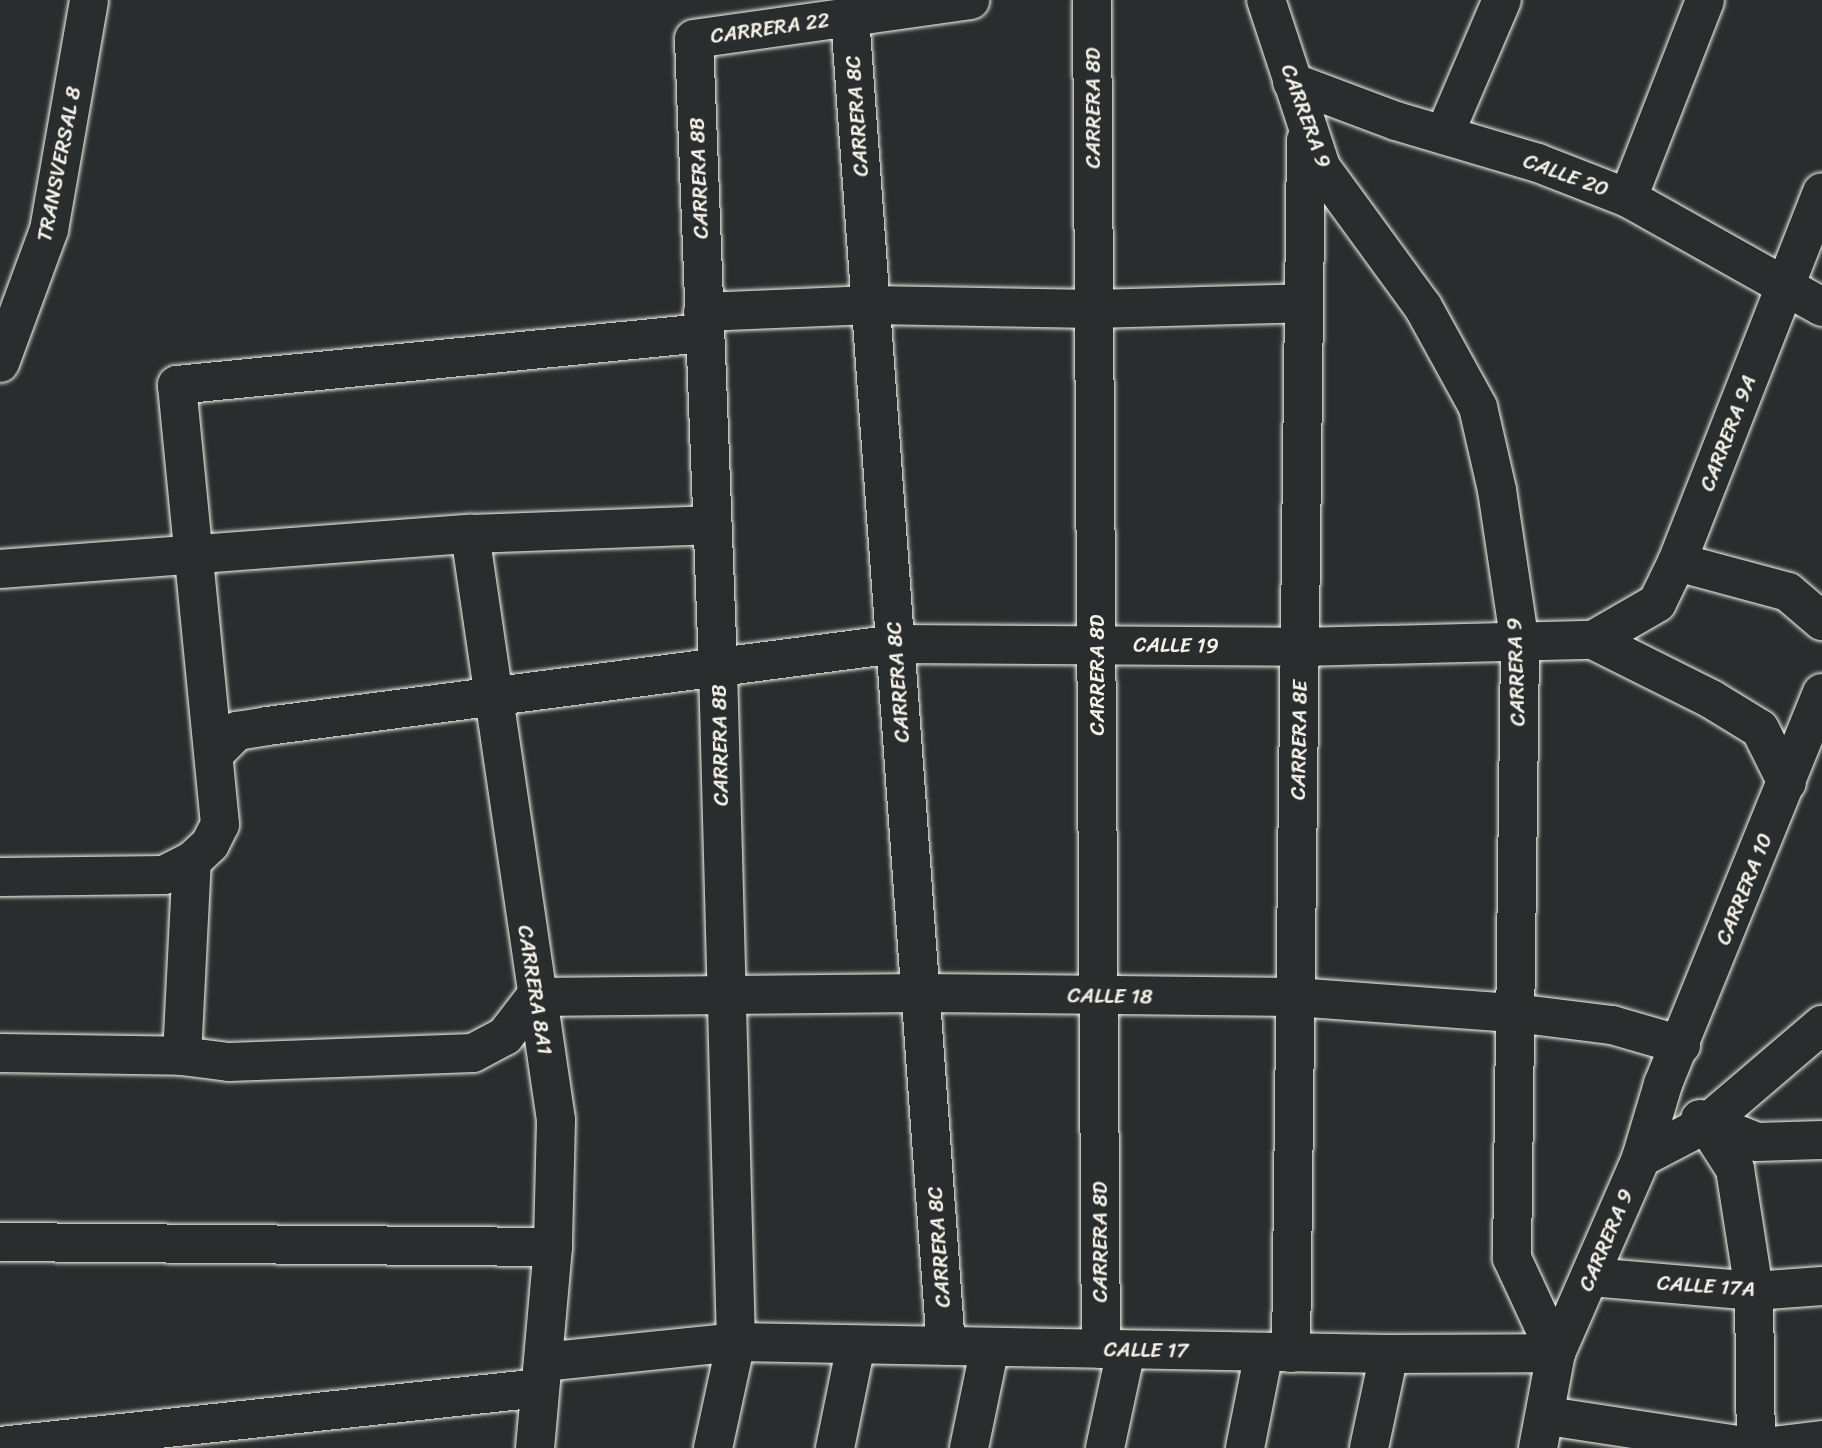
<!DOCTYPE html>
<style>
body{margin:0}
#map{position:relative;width:1822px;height:1448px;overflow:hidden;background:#2a2d2e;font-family:Sriracha,sans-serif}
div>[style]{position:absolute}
.roads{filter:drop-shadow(0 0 2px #f4f1e8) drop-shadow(0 0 2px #f4f1e8)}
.minor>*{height:38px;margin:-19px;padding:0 19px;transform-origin:19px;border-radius:19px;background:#2a2d2e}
span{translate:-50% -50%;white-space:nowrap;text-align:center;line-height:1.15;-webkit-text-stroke:6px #2a2d2e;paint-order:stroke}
.street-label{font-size:21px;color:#f4f1e8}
</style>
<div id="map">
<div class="roads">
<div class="minor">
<div style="left:1092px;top:0;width:1349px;rotate:89.62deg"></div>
<div style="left:850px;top:17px;width:1332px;rotate:85.87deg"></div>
<div style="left:1292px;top:82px;width:111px;rotate:20.6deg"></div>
<div style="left:1396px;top:121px;width:148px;rotate:16.5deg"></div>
<div style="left:1538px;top:163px;width:97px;rotate:21.3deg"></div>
<div style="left:1628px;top:198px;width:223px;rotate:29.3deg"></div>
<div style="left:1444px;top:135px;width:147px;rotate:-66.8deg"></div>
<div style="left:1628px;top:198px;width:212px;rotate:-68.7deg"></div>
<div style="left:703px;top:312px;width:168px;rotate:-2.4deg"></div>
<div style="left:871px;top:305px;width:223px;rotate:1deg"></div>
<div style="left:1094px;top:309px;width:210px;rotate:-1.6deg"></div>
<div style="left:0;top:363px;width:142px;rotate:-69.8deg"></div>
<div style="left:49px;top:230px;width:233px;rotate:-80.1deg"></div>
<div style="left:470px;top:534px;width:592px;rotate:81.65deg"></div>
<div style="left:556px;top:1120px;width:127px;rotate:91.4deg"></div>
<div style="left:553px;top:1247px;width:202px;rotate:95.1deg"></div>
<div style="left:1677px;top:562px;width:115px;rotate:15.1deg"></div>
<div style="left:1788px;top:592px;width:45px;rotate:40.5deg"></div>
<div style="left:0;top:569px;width:471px;rotate:-4.3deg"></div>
<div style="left:470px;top:534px;width:240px;rotate:-2.1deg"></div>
<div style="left:1593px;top:640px;width:132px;rotate:26.6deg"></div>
<div style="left:1711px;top:699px;width:57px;rotate:31.5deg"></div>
<div style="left:1760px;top:729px;width:60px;rotate:63.4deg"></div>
<div style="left:216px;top:752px;width:30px;rotate:-45deg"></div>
<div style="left:237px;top:731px;width:30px;rotate:-9deg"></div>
<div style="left:267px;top:726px;width:634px;rotate:-7.43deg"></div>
<div style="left:896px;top:644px;width:404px;rotate:0.4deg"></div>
<div style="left:1300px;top:647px;width:293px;rotate:-1.4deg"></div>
<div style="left:1593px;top:640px;width:74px;rotate:-30deg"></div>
<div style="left:1657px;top:603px;width:46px;rotate:-64deg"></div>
<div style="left:1677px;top:562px;width:397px;rotate:-68.6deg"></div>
<div style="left:0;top:877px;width:164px;rotate:-0.7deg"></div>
<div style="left:164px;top:875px;width:31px;rotate:-27deg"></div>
<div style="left:192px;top:861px;width:25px;rotate:-43deg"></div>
<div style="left:210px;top:844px;width:22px;rotate:-63deg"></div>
<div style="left:220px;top:824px;width:441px;rotate:-95.6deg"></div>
<div style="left:177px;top:385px;width:530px;rotate:-5.64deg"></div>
<div style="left:0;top:1053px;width:182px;rotate:0.9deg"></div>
<div style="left:182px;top:1056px;width:47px;rotate:7.3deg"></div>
<div style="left:229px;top:1062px;width:244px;rotate:-2.1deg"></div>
<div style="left:473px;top:1053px;width:36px;rotate:-28deg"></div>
<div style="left:505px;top:1036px;width:49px;rotate:-52.4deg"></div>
<div style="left:535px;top:997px;width:386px;rotate:-0.6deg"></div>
<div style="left:921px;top:993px;width:374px;rotate:0.6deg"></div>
<div style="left:1295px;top:997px;width:221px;rotate:4.2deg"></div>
<div style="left:1515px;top:1013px;width:98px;rotate:7.1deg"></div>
<div style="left:1612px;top:1025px;width:72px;rotate:16.2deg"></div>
<div style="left:182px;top:1056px;width:195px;rotate:-87.1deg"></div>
<div style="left:1700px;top:1119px;width:61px;rotate:22deg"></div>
<div style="left:1757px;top:1142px;width:65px;rotate:-1.8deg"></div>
<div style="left:1706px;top:1124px;width:54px;rotate:57.2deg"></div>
<div style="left:1735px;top:1169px;width:123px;rotate:81.1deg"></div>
<div style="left:1754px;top:1291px;width:157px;rotate:89.3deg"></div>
<div style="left:1641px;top:1158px;width:73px;rotate:-27.6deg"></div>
<div style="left:1706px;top:1124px;width:153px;rotate:-40.5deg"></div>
<div style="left:0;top:1242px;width:553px;rotate:0.52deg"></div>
<div style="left:1591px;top:1277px;width:164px;rotate:4.9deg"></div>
<div style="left:1754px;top:1291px;width:68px;rotate:-4.2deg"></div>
<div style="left:1291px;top:1353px;width:1213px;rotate:-89.29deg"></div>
<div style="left:543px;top:1362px;width:194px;rotate:-5.9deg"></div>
<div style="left:736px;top:1342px;width:653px;rotate:1.05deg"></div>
<div style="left:1389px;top:1354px;width:167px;rotate:-0.3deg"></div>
<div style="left:1556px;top:1353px;width:105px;rotate:-114.9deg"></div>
<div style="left:1512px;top:1258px;width:614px;rotate:-89.25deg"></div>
<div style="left:1520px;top:644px;width:156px;rotate:-98.5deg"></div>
<div style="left:1497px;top:490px;width:85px;rotate:-102.9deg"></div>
<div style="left:1478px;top:407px;width:114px;rotate:-118.8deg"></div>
<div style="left:1423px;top:307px;width:173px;rotate:-126.1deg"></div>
<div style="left:1321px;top:167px;width:176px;rotate:-108.2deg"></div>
<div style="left:1548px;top:1416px;width:210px;rotate:8.7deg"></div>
<div style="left:1756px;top:1448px;width:66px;rotate:-6.9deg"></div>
<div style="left:0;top:1446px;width:543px;rotate:-6.13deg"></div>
<div style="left:713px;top:1448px;width:108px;rotate:-77.8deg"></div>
<div style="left:736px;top:1342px;width:676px;rotate:-91.53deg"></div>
<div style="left:718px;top:666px;width:627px;rotate:-92.19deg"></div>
<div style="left:694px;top:39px;width:279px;rotate:-8deg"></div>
<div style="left:835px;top:1448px;width:105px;rotate:-78.5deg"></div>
<div style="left:969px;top:1448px;width:103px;rotate:-78.3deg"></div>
<div style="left:1105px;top:1448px;width:100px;rotate:-77.9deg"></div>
<div style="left:1245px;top:1448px;width:98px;rotate:-78.8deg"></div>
<div style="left:1369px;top:1448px;width:96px;rotate:-78deg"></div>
<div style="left:1538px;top:1448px;width:97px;rotate:-79.3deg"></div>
<div style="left:1556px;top:1353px;width:213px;rotate:-66.4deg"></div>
<div style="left:1641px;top:1158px;width:77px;rotate:-73.4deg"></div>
<div style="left:1663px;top:1084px;width:422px;rotate:-67.9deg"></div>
</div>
</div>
<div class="street-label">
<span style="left:770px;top:28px;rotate:-8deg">CARRERA 22</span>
<span style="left:1093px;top:108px;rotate:-90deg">CARRERA 8D</span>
<span style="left:857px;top:116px;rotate:-94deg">CARRERA 8C</span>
<span style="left:1306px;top:116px;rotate:70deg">CARRERA 9</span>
<span style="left:59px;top:164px;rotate:-79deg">TRANSVERSAL 8</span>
<span style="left:1566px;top:175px;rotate:20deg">CALLE 20</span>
<span style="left:699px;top:178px;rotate:-92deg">CARRERA 8B</span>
<span style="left:1728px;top:433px;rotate:-69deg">CARRERA 9A</span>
<span style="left:1176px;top:645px;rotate:1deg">CALLE 19</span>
<span style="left:1516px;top:672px;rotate:-92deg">CARRERA 9</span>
<span style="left:1097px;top:675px;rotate:-90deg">CARRERA 8D</span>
<span style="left:898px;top:682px;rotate:-94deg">CARRERA 8C</span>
<span style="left:1299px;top:740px;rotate:-89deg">CARRERA 8E</span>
<span style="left:720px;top:745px;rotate:-91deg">CARRERA 8B</span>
<span style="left:1744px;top:889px;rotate:-68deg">CARRERA 10</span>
<span style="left:535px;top:990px;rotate:81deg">CARRERA 8A1</span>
<span style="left:1110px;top:996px;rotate:1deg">CALLE 18</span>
<span style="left:1606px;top:1240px;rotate:-67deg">CARRERA 9</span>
<span style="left:1100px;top:1242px;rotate:-90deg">CARRERA 8D</span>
<span style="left:939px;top:1247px;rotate:-94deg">CARRERA 8C</span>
<span style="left:1706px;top:1286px;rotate:4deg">CALLE 17A</span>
<span style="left:1146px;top:1350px;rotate:1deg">CALLE 17</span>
</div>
</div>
